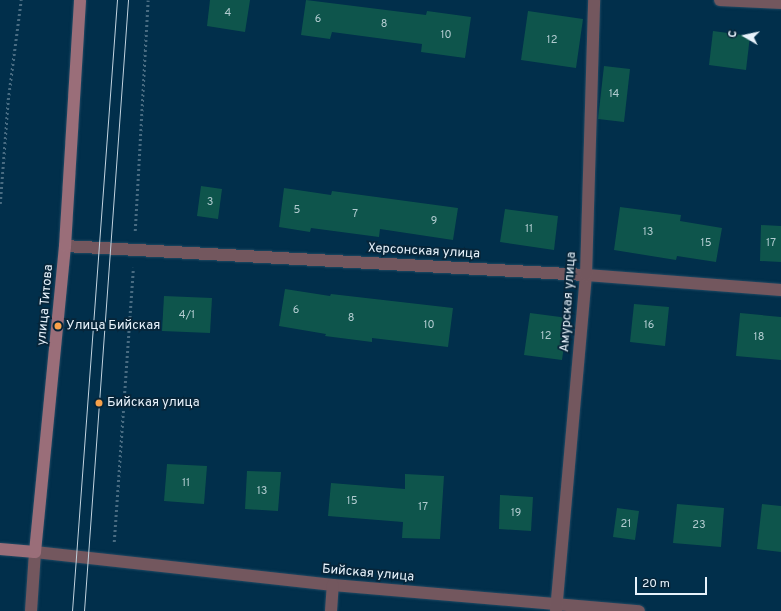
<!DOCTYPE html>
<meta charset="utf-8">
<style>
body{margin:0}
#map{position:relative;width:781px;height:611px;overflow:hidden;background:#012f4b;font-family:Overpass,sans-serif}
div>[style]{position:absolute}
.building>*{inset:0;background:#0e554c}
.path>*{height:2.5px;margin-top:-1.25px;transform-origin:0;background:repeating-linear-gradient(90deg,#496c82 0 2px,transparent 0 5px)}
.roads{filter:drop-shadow(0 0 1px #214a64) drop-shadow(0 0 1px #214a64)}
.street>*{height:12px;margin:-6px;padding:0 6px;transform-origin:6px;border-radius:6px;background:#73575e}
.secondary>*{height:12px;margin:-6px;padding:0 6px;transform-origin:6px;border-radius:6px;background:#9a6e79}
.tram>*{height:1px;margin:-0.5px;padding:0 0.5px;transform-origin:0.5px;border-radius:0.5px;background:#c2d3df}
.dots>*{width:11px;height:11px;translate:-50% -50%;box-sizing:border-box;border:2px solid #072539;border-radius:50%}
span{translate:-50% -50%;white-space:nowrap;text-align:center;line-height:1.15;-webkit-text-stroke:3.5px #072539;paint-order:stroke}
.number-label{font-size:11px;color:#b1cbcf}
.number-label span{-webkit-text-stroke-width:0}
.street-label{font-size:13px;color:#e7f2fb}
.poi-label{font-size:13px;color:#e7f2fb}
.left{translate:0 -50%;text-align:left}
.north{position:absolute;left:725px;top:16px;width:40px;height:40px;-webkit-text-stroke:3px #072539;paint-order:stroke;rotate:279deg;font-size:11px;font-weight:700;line-height:16px;text-align:center;color:#e7f2fb}
.north::after{content:'';display:block;margin:auto;width:14px;height:18px;background:#e7f2fb;clip-path:polygon(50% 0,100% 100%,50% 72%,0 100%)}
.scale{position:absolute;left:635px;top:577px;width:72px;height:18px;box-sizing:border-box;border:2px solid #e7f2fb;border-top:0;padding-left:5px;font-size:12px;line-height:14px;white-space:nowrap;color:#e7f2fb;-webkit-text-stroke:3px #072539;paint-order:stroke}
</style>
<div id="map">
<div class="building">
<div style="clip-path:polygon(210px 0,250px 0,245px 32px,207px 26px)"></div>
<div style="clip-path:polygon(306px 0,426px 15px,427px 11px,471px 17px,465px 58px,421px 52px,422px 44px,332px 32px,330px 39px,301px 35px)"></div>
<div style="clip-path:polygon(528px 11px,583px 19px,576px 68px,521px 60px)"></div>
<div style="clip-path:polygon(713px 31px,750px 36px,746px 70px,709px 65px)"></div>
<div style="clip-path:polygon(604px 66px,630px 69px,624px 122px,598px 119px)"></div>
<div style="clip-path:polygon(201px 186px,222px 189px,218px 219px,197px 216px)"></div>
<div style="clip-path:polygon(284px 188px,331px 195px,332px 191px,458px 208px,453px 240px,380px 229px,379px 237px,311px 228px,310px 232px,279px 227px)"></div>
<div style="clip-path:polygon(620px 207px,681px 215px,680px 221px,722px 228px,716px 262px,677px 256px,676px 260px,614px 250px)"></div>
<div style="clip-path:polygon(505px 209px,558px 216px,554px 250px,500px 242px)"></div>
<div style="clip-path:polygon(761px 225px,781px 226px,781px 262px,760px 261px)"></div>
<div style="clip-path:polygon(285px 289px,330px 296px,331px 294px,453px 308px,448px 347px,372px 338px,372px 342px,325px 336px,326px 334px,279px 326px)"></div>
<div style="clip-path:polygon(164px 296px,212px 298px,210px 333px,162px 331px)"></div>
<div style="clip-path:polygon(634px 304px,669px 307px,665px 346px,630px 342px)"></div>
<div style="clip-path:polygon(530px 313px,568px 318px,562px 360px,524px 355px)"></div>
<div style="clip-path:polygon(740px 313px,781px 317px,781px 360px,736px 356px)"></div>
<div style="clip-path:polygon(167px 464px,207px 466px,204px 504px,164px 501px)"></div>
<div style="clip-path:polygon(247px 471px,281px 472px,278px 511px,245px 509px)"></div>
<div style="clip-path:polygon(405px 474px,444px 476px,440px 539px,402px 538px,403px 522px,328px 516px,331px 483px,405px 489px)"></div>
<div style="clip-path:polygon(500px 495px,533px 497px,531px 531px,499px 529px)"></div>
<div style="clip-path:polygon(677px 504px,724px 508px,721px 547px,673px 543px)"></div>
<div style="clip-path:polygon(762px 504px,781px 506px,781px 552px,757px 549px)"></div>
<div style="clip-path:polygon(617px 508px,639px 511px,635px 540px,613px 537px)"></div>
</div>
<div class="path">
<div style="left:0;top:204px;width:104px;rotate:-85.6deg"></div>
<div style="left:8px;top:100px;width:101px;rotate:-82.6deg"></div>
<div style="left:135px;top:231px;width:231px;rotate:-86.8deg"></div>
<div style="left:114px;top:542px;width:275px;rotate:-86deg"></div>
</div>
<div class="roads">
<div class="street">
<div style="left:720px;top:0;width:61px;rotate:2.8deg"></div>
<div style="left:65px;top:246px;width:522px;rotate:3.19deg"></div>
<div style="left:586px;top:275px;width:196px;rotate:4.4deg"></div>
<div style="left:31px;top:611px;width:59px;rotate:-86.1deg"></div>
<div style="left:35px;top:552px;width:300px;rotate:6.3deg"></div>
<div style="left:333px;top:585px;width:307px;rotate:4.9deg"></div>
<div style="left:331px;top:611px;width:26px;rotate:-86deg"></div>
<div style="left:556px;top:611px;width:337px;rotate:-84.9deg"></div>
<div style="left:586px;top:275px;width:275px;rotate:-88.3deg"></div>
</div>
<div class="secondary">
<div style="left:0;top:549px;width:35px;rotate:5deg"></div>
<div style="left:35px;top:552px;width:307px;rotate:-84.4deg"></div>
<div style="left:65px;top:246px;width:246px;rotate:-86.5deg"></div>
</div>
</div>
<div class="tram">
<div style="left:72px;top:611px;width:613px;rotate:-85.79deg"></div>
<div style="left:84px;top:611px;width:613px;rotate:-85.88deg"></div>
</div>
<div class="dots">
<div style="left:58px;top:326px;background:#f8a14a"></div>
<div style="left:99px;top:403px;background:#f8a14a"></div>
</div>
<div class="number-label">
<span style="left:228px;top:13px">4</span>
<span style="left:318px;top:19px">6</span>
<span style="left:384px;top:24px">8</span>
<span style="left:446px;top:35px">10</span>
<span style="left:552px;top:40px">12</span>
<span style="left:614px;top:94px">14</span>
<span style="left:210px;top:202px">3</span>
<span style="left:297px;top:210px">5</span>
<span style="left:355px;top:214px">7</span>
<span style="left:434px;top:221px">9</span>
<span style="left:529px;top:229px">11</span>
<span style="left:648px;top:232px">13</span>
<span style="left:706px;top:243px">15</span>
<span style="left:771px;top:243px">17</span>
<span style="left:296px;top:310px">6</span>
<span style="left:187px;top:315px">4/1</span>
<span style="left:351px;top:318px">8</span>
<span style="left:429px;top:325px">10</span>
<span style="left:649px;top:325px">16</span>
<span style="left:546px;top:336px">12</span>
<span style="left:759px;top:337px">18</span>
<span style="left:186px;top:483px">11</span>
<span style="left:262px;top:491px">13</span>
<span style="left:352px;top:501px">15</span>
<span style="left:423px;top:507px">17</span>
<span style="left:516px;top:513px">19</span>
<span style="left:626px;top:524px">21</span>
<span style="left:699px;top:525px">23</span>
</div>
<div class="street-label">
<span style="left:424px;top:252px;rotate:3deg">Херсонская улица</span>
<span style="left:569px;top:302px;rotate:-86deg">Амурская улица</span>
<span style="left:46px;top:305px;rotate:-85deg">улица Титова</span>
<span style="left:368px;top:574px;rotate:5deg">Бийская улица</span>
</div>
<div class="poi-label">
<span class="left" style="left:66px;top:326px">Улица Бийская</span>
<span class="left" style="left:107px;top:403px">Бийская улица</span>
</div>
<div class="north">С</div>
<div class="scale">20 m</div>
</div>
